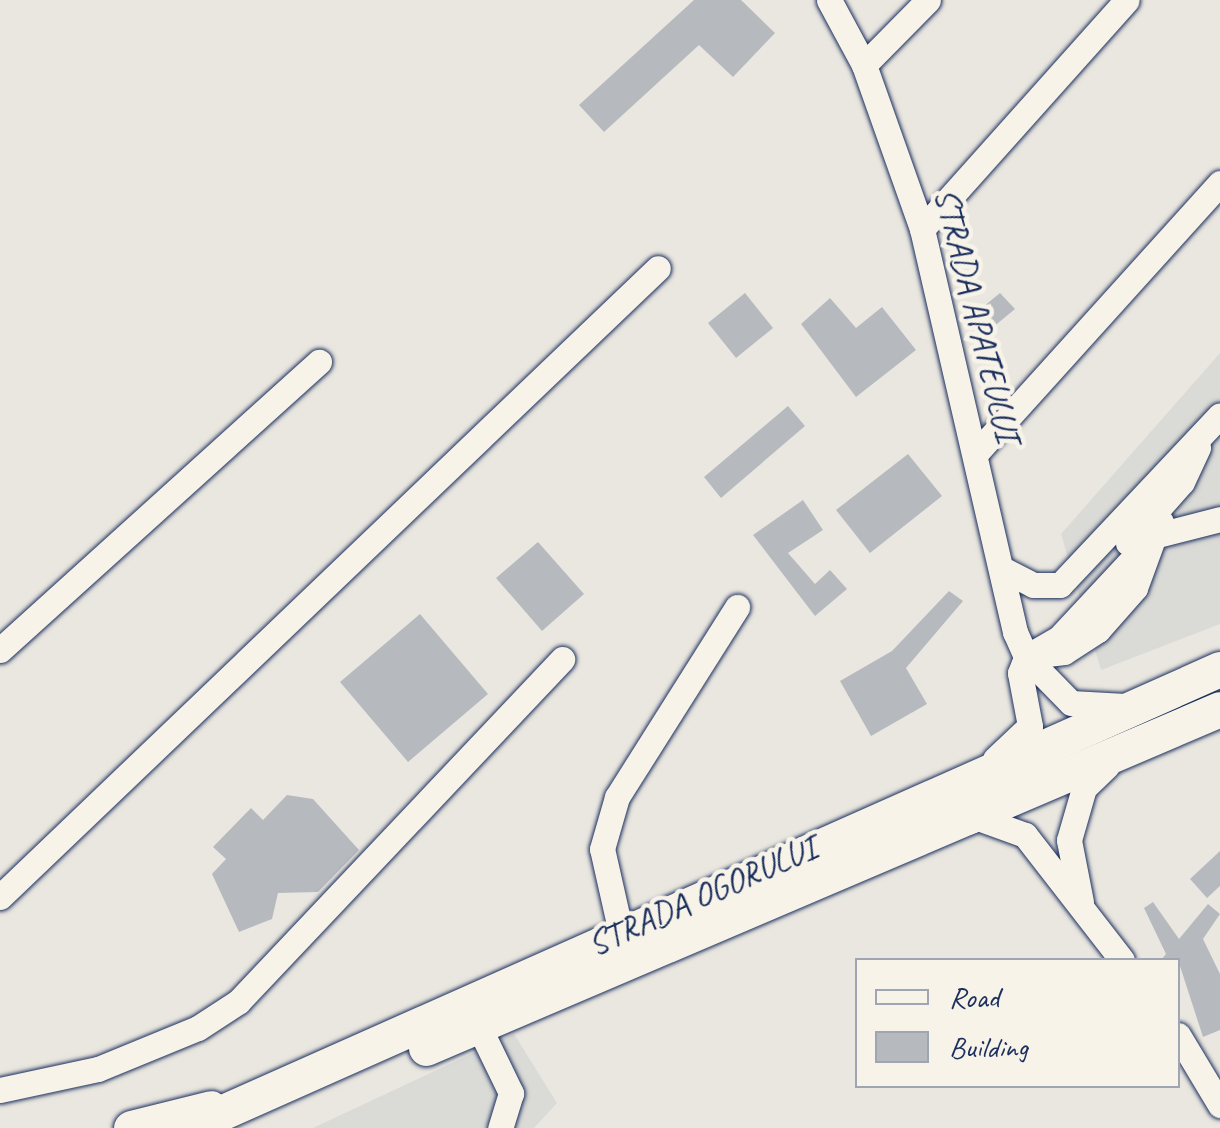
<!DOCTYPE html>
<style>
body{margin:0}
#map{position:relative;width:1220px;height:1128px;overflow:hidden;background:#eae7e0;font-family:Caveat,sans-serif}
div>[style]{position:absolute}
.built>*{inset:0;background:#dadad6}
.building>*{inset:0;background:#b6babf}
.roads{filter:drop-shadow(0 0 2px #1b2f5e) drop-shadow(0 0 2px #1b2f5e)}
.minor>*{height:25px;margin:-12.5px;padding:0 12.5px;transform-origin:12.5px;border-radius:12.5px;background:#f7f3e8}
.highway>*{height:35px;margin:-17.5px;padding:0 17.5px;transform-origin:17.5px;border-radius:17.5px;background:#f7f3e8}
span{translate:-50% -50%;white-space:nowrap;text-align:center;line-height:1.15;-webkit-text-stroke:9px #f7f3e8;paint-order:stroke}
.street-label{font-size:35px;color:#1b2f5e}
.legend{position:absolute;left:855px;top:958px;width:325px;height:130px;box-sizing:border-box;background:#f7f3e8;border:2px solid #9fa5b1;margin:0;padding:12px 18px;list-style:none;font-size:30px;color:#1b2f5e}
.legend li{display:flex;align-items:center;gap:20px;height:50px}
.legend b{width:50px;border:2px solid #9fa5b1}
</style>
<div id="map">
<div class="built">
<div style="clip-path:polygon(1220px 353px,1220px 624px,1101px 670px,1061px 534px)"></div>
<div style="clip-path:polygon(514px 1034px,557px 1103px,534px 1128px,313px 1128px)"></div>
</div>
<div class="building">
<div style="clip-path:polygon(694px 0,741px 0,775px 33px,733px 77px,699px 45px,604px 132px,579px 105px)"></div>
<div style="clip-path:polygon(745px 293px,773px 328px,736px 358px,708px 323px)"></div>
<div style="clip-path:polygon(1000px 293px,1015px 309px,986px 333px,972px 316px)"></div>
<div style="clip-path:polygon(830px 298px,856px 328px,882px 307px,916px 350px,856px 397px,801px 324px)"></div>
<div style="clip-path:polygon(788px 406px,805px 426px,721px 498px,704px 477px)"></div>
<div style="clip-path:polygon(908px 454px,942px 496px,870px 553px,836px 510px)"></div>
<div style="clip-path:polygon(803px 500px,823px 530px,788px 553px,815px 584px,830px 570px,847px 589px,815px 616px,753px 535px)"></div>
<div style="clip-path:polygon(538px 542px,584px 594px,542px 631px,496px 578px)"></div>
<div style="clip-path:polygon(949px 591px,963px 601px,906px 668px,927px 704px,871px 736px,840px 681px,892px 651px)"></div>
<div style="clip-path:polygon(420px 614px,488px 694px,408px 762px,340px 682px)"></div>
<div style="clip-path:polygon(287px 795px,313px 799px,359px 850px,318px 892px,278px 893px,272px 919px,239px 932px,212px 874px,226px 859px,213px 847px,251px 808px,263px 820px)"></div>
<div style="clip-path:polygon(1220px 851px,1220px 886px,1207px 898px,1190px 879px)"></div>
<div style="clip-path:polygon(1153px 902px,1179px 939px,1208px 904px,1220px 914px,1203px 939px,1220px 974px,1220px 1030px,1203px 1037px,1178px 960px,1161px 960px,1166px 954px,1144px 908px)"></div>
</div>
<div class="roads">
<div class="minor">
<div style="left:829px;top:0;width:74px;rotate:61.7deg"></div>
<div style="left:864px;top:65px;width:174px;rotate:70.5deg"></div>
<div style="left:922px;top:229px;width:414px;rotate:77deg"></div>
<div style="left:1015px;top:632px;width:27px;rotate:66deg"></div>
<div style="left:1026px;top:657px;width:64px;rotate:45.6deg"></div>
<div style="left:1071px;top:703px;width:54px;rotate:3.2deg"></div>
<div style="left:864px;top:65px;width:91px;rotate:-45.4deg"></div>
<div style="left:922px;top:229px;width:307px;rotate:-48.2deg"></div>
<div style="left:976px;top:453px;width:364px;rotate:-47.9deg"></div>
<div style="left:1161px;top:522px;width:16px;rotate:117deg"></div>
<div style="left:1154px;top:536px;width:68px;rotate:-14.4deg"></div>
<div style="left:1154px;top:536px;width:55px;rotate:110.1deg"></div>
<div style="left:1135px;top:588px;width:56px;rotate:131.4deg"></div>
<div style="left:1098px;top:630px;width:40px;rotate:147.1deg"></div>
<div style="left:1064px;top:652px;width:38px;rotate:173deg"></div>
<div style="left:1026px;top:657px;width:38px;rotate:-30deg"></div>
<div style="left:1059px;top:638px;width:139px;rotate:-47deg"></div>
<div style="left:1128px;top:543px;width:81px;rotate:-48.5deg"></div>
<div style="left:1182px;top:482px;width:38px;rotate:-65deg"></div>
<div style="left:1002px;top:569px;width:35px;rotate:27deg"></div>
<div style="left:1033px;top:585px;width:27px"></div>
<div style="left:1060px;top:585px;width:233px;rotate:-46.7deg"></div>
<div style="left:0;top:650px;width:430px;rotate:-42.1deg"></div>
<div style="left:995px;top:759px;width:48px;rotate:-43.3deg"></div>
<div style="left:1030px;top:726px;width:54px;rotate:-100.7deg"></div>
<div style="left:1020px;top:673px;width:17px;rotate:-69deg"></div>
<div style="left:968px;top:822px;width:11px;rotate:-22deg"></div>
<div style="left:978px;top:818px;width:50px;rotate:19.9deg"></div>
<div style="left:1025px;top:835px;width:158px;rotate:52.2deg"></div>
<div style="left:0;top:897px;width:910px;rotate:-43.71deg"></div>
<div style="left:1081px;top:902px;width:63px;rotate:-101deg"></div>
<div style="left:1069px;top:840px;width:54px;rotate:-73.9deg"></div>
<div style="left:1084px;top:788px;width:32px;rotate:-44deg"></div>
<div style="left:621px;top:933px;width:86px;rotate:-102.7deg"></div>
<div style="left:602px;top:849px;width:54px;rotate:-73.9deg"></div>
<div style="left:617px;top:797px;width:225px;rotate:-57.7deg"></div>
<div style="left:478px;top:1025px;width:76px;rotate:64.1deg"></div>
<div style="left:511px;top:1093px;width:37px;rotate:107deg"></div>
<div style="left:1178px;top:1035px;width:82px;rotate:59deg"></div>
<div style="left:0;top:1090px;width:100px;rotate:-12.1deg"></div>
<div style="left:98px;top:1069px;width:108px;rotate:-22.3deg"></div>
<div style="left:198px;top:1028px;width:48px;rotate:-33deg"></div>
<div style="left:238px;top:1002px;width:472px;rotate:-46.6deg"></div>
</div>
<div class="highway">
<div style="left:426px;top:1048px;width:863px;rotate:-23.12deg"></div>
<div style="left:131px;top:1128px;width:82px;rotate:-14deg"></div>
<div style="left:187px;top:1128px;width:1130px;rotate:-23.96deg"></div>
</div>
</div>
<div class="street-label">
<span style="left:977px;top:315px;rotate:76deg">STRADA APATEULUI</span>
<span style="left:702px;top:896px;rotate:-24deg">STRADA OGORULUI</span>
</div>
<ul class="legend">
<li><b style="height:12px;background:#f7f3e8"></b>Road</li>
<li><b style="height:28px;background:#b6babf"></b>Building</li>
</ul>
</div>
